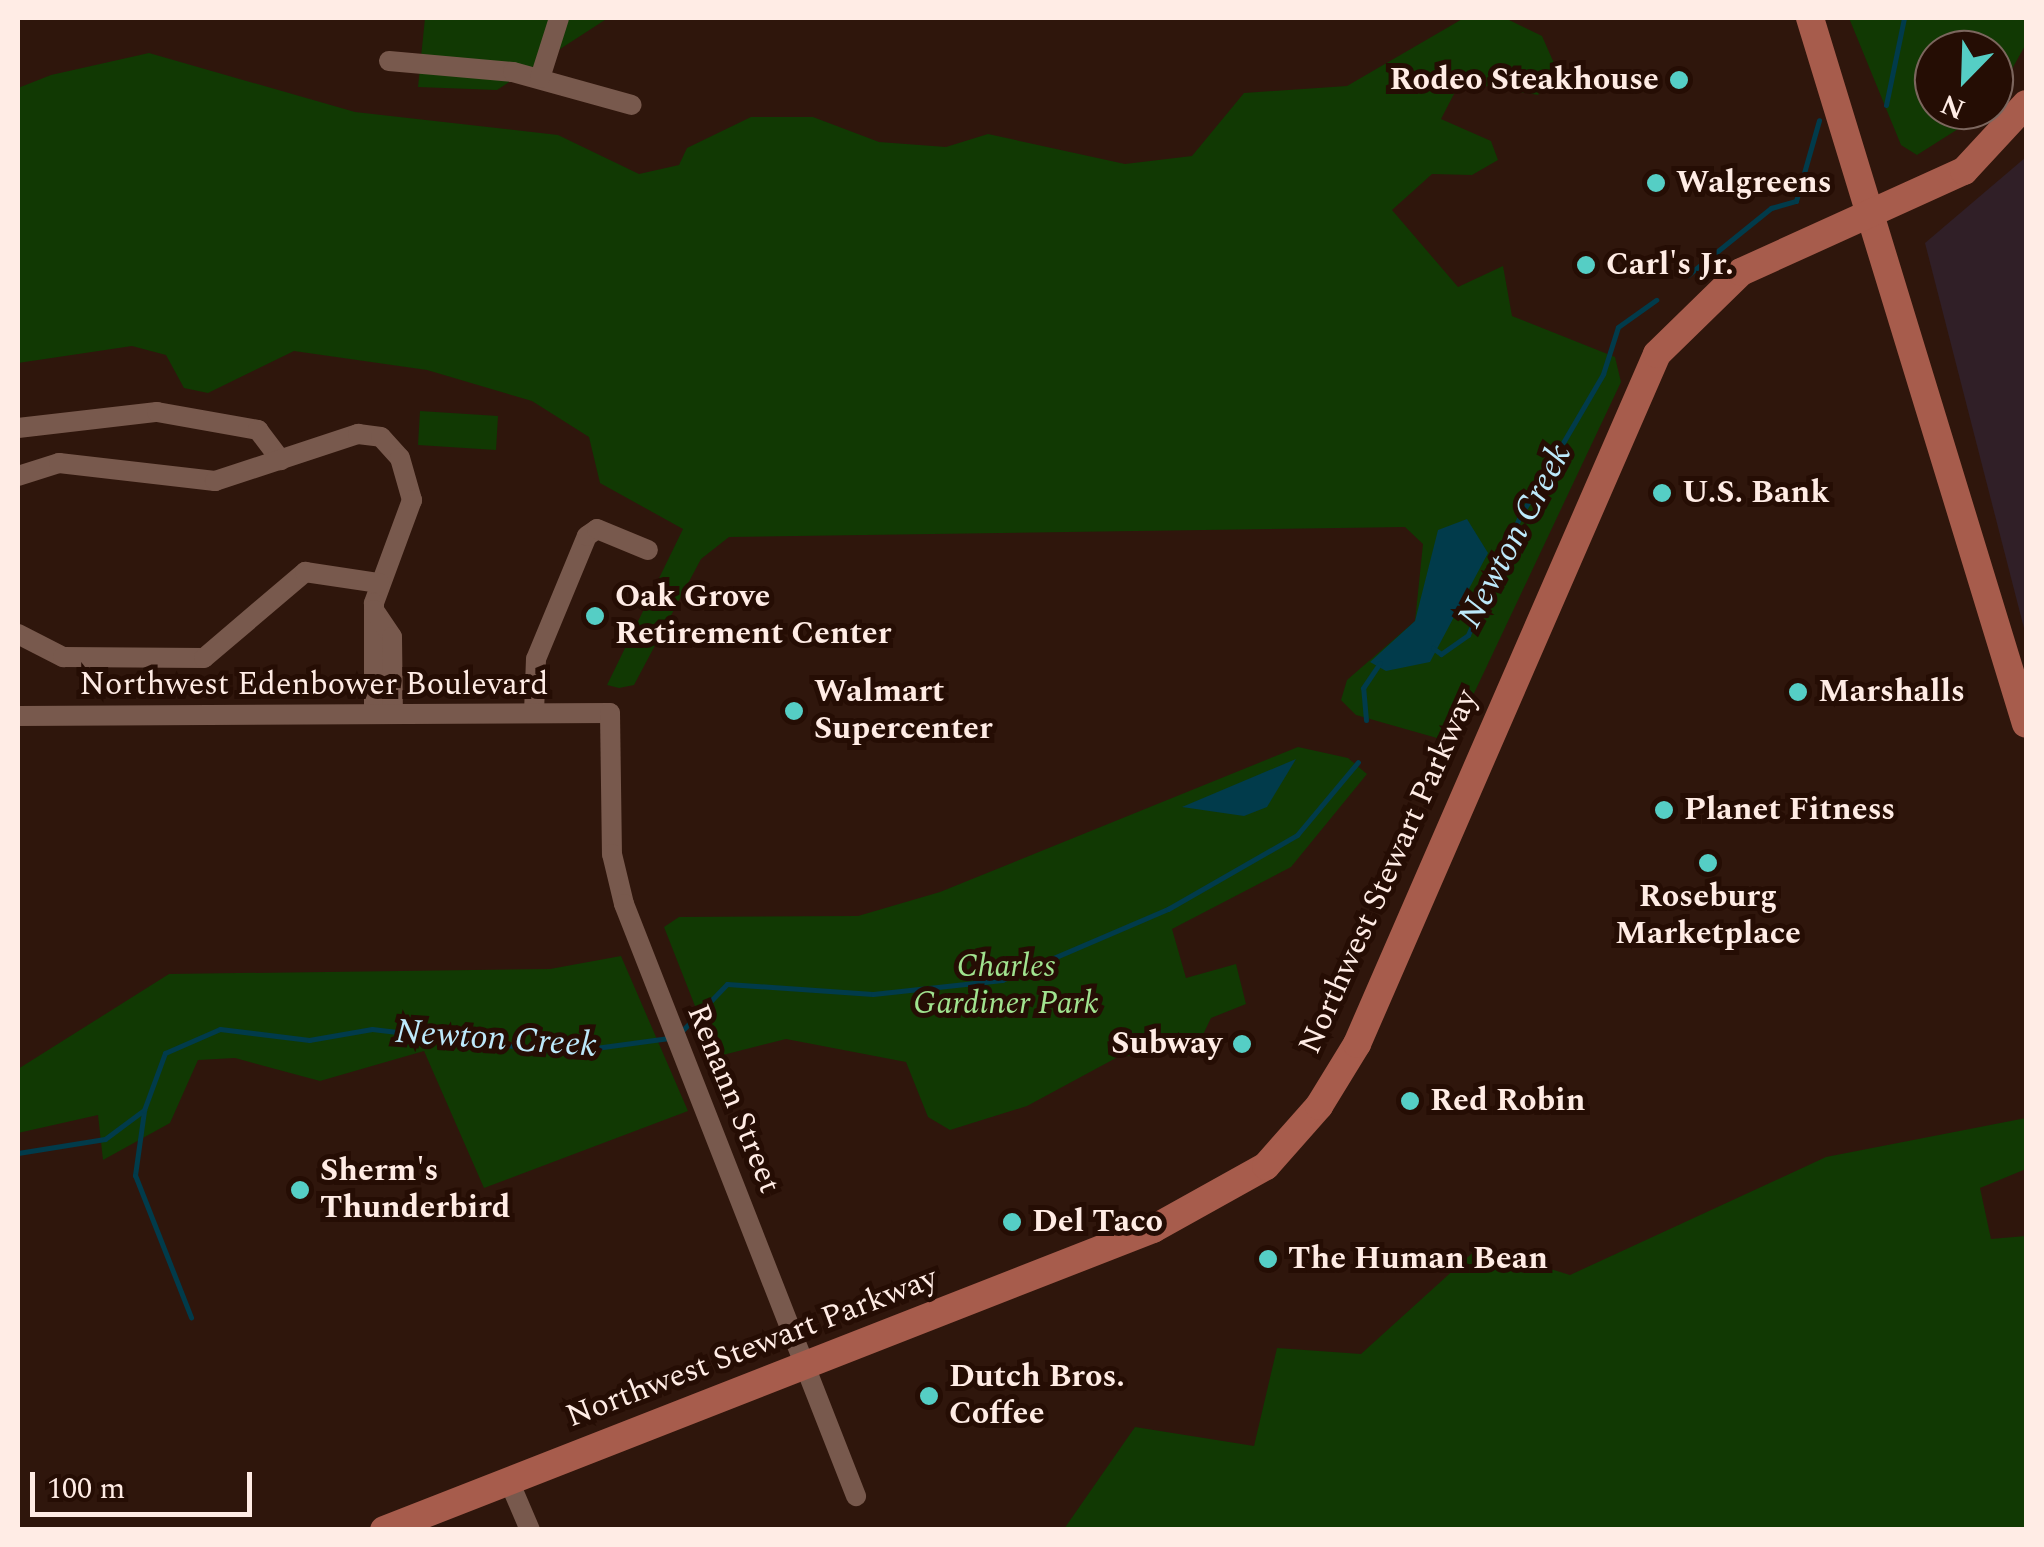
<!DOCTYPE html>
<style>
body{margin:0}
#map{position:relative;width:2044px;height:1547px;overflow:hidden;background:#2f160c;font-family:Spectral,serif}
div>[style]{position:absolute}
.commercial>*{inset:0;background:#301f27}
.green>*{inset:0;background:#113903}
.water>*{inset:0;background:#013b4b}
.stream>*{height:5px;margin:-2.5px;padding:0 2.5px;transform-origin:2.5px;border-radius:2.5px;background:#013b4b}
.minor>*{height:20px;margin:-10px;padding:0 10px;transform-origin:10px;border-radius:10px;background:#78594d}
.major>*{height:28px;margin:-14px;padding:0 14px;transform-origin:14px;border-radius:14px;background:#a75c4c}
.dots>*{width:28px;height:28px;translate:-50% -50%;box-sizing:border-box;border:5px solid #250d04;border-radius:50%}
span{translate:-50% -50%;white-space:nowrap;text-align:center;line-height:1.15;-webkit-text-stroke:10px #250d04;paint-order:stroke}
.poi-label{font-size:32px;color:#ffece5;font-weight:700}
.right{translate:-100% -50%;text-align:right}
.left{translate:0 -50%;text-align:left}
.street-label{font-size:32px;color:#ffece5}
.park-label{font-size:32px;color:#a1e38f;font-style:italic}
.water-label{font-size:35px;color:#bde9fb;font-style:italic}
.frame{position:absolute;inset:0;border:20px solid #ffece5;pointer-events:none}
.north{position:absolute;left:1914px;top:30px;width:100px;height:100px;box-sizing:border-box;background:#250d04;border:2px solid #7c665e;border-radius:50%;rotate:203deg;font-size:28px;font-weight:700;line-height:40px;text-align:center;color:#ffece5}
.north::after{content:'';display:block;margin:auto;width:35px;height:45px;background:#55cec5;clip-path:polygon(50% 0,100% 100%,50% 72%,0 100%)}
.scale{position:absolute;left:30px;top:1472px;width:222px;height:45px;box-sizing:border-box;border:5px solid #ffece5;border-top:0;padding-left:12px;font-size:30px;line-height:35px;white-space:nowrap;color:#ffece5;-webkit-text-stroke:8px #250d04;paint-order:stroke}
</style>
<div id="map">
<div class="commercial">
<div style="clip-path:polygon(2026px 157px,2026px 636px,1925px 243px)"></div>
</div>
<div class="green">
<div style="clip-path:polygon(425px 18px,608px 18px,497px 90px,418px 87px)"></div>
<div style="clip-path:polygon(1464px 18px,1507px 19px,1542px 36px,1557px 70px,1538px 95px,1480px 85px,1455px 92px,1441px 119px,1491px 141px,1498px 160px,1472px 175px,1432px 174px,1392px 210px,1458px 287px,1503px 266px,1512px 316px,1615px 357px,1621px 382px,1451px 742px,1356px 715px,1341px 700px,1347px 680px,1415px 621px,1423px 544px,1405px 527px,729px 537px,701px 559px,634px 685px,619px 688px,607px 685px,683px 529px,600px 483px,589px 437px,532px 401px,427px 370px,294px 351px,208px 393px,184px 388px,166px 355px,132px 346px,18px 363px,18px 88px,51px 75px,149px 53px,355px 112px,558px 135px,639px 174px,679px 165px,687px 148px,751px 117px,813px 117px,879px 142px,946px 147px,988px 134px,1125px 164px,1192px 156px,1244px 93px,1347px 86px)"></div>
<div style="clip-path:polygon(1849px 18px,2026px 18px,2026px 44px,1994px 101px,1994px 50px,1934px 50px,1934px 110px,1988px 110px,1917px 155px,1901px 145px)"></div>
<div style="clip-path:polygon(420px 411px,498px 416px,496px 450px,418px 445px)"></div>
<div style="clip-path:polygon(1298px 747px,1348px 758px,1367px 774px,1291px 867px,1172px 929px,1186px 978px,1236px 964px,1246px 1004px,1211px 1018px,1198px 1045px,1116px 1058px,1027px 1106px,950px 1130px,928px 1117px,906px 1062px,786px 1039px,715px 1057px,664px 927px,679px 917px,858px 916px,940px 892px)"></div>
<div style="clip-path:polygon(621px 956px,688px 1111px,484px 1188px,424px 1051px,320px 1081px,235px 1058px,198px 1060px,170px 1123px,103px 1160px,98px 1115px,18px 1133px,18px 1069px,169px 974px,550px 969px)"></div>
<div style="clip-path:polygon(2026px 1118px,2026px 1169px,1980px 1188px,1991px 1239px,2026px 1236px,2026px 1529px,1064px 1529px,1135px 1427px,1254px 1446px,1277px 1348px,1361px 1354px,1479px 1247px,1570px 1275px,1826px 1157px)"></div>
</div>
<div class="water">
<div style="clip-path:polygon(1467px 519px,1488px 553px,1430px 662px,1386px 671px,1370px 662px,1415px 621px,1438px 530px)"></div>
<div style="clip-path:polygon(1296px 759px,1267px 807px,1244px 816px,1182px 807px)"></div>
</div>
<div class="stream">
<div style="left:1886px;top:105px;width:89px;rotate:-78.3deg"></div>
<div style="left:1688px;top:275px;width:107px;rotate:-38.9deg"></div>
<div style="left:1771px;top:208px;width:26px;rotate:-16deg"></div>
<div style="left:1796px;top:201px;width:84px;rotate:-74.1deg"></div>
<div style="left:1433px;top:648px;width:10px;rotate:37deg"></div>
<div style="left:1441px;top:654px;width:33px;rotate:-35deg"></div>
<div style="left:1468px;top:635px;width:128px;rotate:-66.4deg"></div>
<div style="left:1519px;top:518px;width:167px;rotate:-59.7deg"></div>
<div style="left:1603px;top:374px;width:49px;rotate:-72.3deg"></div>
<div style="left:1618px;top:327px;width:47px;rotate:-35.4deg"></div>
<div style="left:1366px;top:720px;width:32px;rotate:-95deg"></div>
<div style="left:1363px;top:688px;width:30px;rotate:-56deg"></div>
<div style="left:679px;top:1034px;width:69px;rotate:-46.2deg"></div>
<div style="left:727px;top:984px;width:146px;rotate:3.9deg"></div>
<div style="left:873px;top:994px;width:130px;rotate:-6.2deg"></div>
<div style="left:1002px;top:980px;width:181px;rotate:-23.2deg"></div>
<div style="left:1168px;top:909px;width:149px;rotate:-29.8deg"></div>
<div style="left:1297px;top:835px;width:95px;rotate:-50.1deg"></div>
<div style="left:144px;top:1111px;width:65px;rotate:98deg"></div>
<div style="left:135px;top:1175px;width:153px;rotate:68.5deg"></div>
<div style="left:18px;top:1153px;width:88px;rotate:-9.1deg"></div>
<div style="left:105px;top:1139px;width:49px;rotate:-36.6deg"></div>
<div style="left:144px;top:1110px;width:61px;rotate:-69.8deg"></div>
<div style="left:165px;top:1053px;width:60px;rotate:-23.6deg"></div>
<div style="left:220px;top:1029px;width:90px;rotate:7deg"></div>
<div style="left:309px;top:1040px;width:64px;rotate:-9.9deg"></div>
<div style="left:372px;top:1029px;width:195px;rotate:6.8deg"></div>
<div style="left:566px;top:1052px;width:104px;rotate:-7.7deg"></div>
</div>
<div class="minor">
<div style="left:389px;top:61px;width:124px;rotate:5.1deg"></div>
<div style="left:513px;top:72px;width:123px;rotate:15.5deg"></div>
<div style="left:540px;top:78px;width:63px;rotate:-72.4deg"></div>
<div style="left:18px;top:428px;width:140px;rotate:-6.6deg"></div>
<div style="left:157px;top:412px;width:103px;rotate:10.1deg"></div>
<div style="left:258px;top:430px;width:38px;rotate:53deg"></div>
<div style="left:18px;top:476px;width:43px;rotate:-17.6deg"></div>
<div style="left:59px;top:463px;width:157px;rotate:6.6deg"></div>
<div style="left:215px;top:481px;width:151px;rotate:-18.2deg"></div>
<div style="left:358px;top:434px;width:23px;rotate:7deg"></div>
<div style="left:381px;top:437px;width:28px;rotate:48deg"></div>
<div style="left:400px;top:458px;width:44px;rotate:74.1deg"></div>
<div style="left:412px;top:500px;width:110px;rotate:110.3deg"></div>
<div style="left:374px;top:603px;width:111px;rotate:90deg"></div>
<div style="left:374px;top:610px;width:32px;rotate:56deg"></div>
<div style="left:392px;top:637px;width:77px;rotate:89.3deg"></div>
<div style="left:18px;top:634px;width:51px;rotate:27.1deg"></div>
<div style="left:63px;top:657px;width:141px;rotate:0.4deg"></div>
<div style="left:204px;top:658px;width:133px;rotate:-40.4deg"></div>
<div style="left:305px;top:572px;width:75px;rotate:8.5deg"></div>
<div style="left:534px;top:713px;width:54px;rotate:-87.9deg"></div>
<div style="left:536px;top:659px;width:133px;rotate:-67.5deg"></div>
<div style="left:587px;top:536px;width:12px;rotate:-35deg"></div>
<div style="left:597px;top:529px;width:55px;rotate:22.4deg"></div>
<div style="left:18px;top:716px;width:592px;rotate:-0.29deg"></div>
<div style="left:610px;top:713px;width:141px;rotate:89.2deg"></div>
<div style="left:612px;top:854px;width:51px;rotate:76.5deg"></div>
<div style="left:624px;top:904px;width:636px;rotate:68.6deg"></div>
<div style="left:509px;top:1481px;width:53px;rotate:66.8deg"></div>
</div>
<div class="major">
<div style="left:1810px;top:18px;width:738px;rotate:72.99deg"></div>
<div style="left:384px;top:1530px;width:826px;rotate:-21.38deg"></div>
<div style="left:1153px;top:1229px;width:129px;rotate:-29.1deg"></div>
<div style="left:1266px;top:1166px;width:80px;rotate:-48.5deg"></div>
<div style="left:1319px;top:1106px;width:73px;rotate:-58.5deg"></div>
<div style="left:1357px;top:1044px;width:752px;rotate:-66.5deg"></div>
<div style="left:1657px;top:354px;width:117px;rotate:-44.3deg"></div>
<div style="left:1741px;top:272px;width:245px;rotate:-24.4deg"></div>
<div style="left:1964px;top:171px;width:91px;rotate:-47.2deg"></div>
</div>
<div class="dots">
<div style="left:1679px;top:80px;background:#55cec5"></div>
<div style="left:1656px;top:183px;background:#55cec5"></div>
<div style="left:1586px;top:265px;background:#55cec5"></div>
<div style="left:1662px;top:493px;background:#55cec5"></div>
<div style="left:595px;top:616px;background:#55cec5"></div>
<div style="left:1798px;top:692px;background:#55cec5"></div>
<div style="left:794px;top:711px;background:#55cec5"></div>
<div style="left:1664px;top:810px;background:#55cec5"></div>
<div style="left:1708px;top:863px;background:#55cec5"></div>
<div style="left:1242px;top:1044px;background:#55cec5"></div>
<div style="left:1410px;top:1101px;background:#55cec5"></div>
<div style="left:300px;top:1190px;background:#55cec5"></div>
<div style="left:1012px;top:1222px;background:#55cec5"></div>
<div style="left:1268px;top:1259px;background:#55cec5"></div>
<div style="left:929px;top:1396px;background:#55cec5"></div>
</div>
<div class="poi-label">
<span class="right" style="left:1659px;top:80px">Rodeo Steakhouse</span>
<span class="left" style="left:1676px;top:183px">Walgreens</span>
<span class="left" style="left:1606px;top:265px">Carl's Jr.</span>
<span class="left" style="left:1682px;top:493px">U.S. Bank</span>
<span class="left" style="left:615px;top:616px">Oak Grove<br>Retirement Center</span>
<span class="left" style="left:1818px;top:692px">Marshalls</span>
<span class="left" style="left:814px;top:711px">Walmart<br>Supercenter</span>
<span class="left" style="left:1684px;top:810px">Planet Fitness</span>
<span style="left:1708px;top:916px">Roseburg<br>Marketplace</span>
<span class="right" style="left:1222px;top:1044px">Subway</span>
<span class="left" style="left:1430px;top:1101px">Red Robin</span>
<span class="left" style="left:320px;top:1190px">Sherm's<br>Thunderbird</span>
<span class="left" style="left:1032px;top:1222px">Del Taco</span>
<span class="left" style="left:1288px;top:1259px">The Human Bean</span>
<span class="left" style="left:949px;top:1396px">Dutch Bros.<br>Coffee</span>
</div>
<div class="street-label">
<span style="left:314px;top:685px">Northwest Edenbower Boulevard</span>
<span style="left:1389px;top:872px;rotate:-66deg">Northwest Stewart Parkway</span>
<span style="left:733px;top:1099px;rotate:68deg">Renann Street</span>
<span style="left:752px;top:1348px;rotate:-21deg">Northwest Stewart Parkway</span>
</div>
<div class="park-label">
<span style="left:1006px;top:986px">Charles<br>Gardiner Park</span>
</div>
<div class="water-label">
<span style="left:1515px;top:536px;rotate:-62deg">Newton Creek</span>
<span style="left:496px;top:1039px;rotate:4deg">Newton Creek</span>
</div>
<div class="frame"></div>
<div class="north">N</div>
<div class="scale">100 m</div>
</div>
